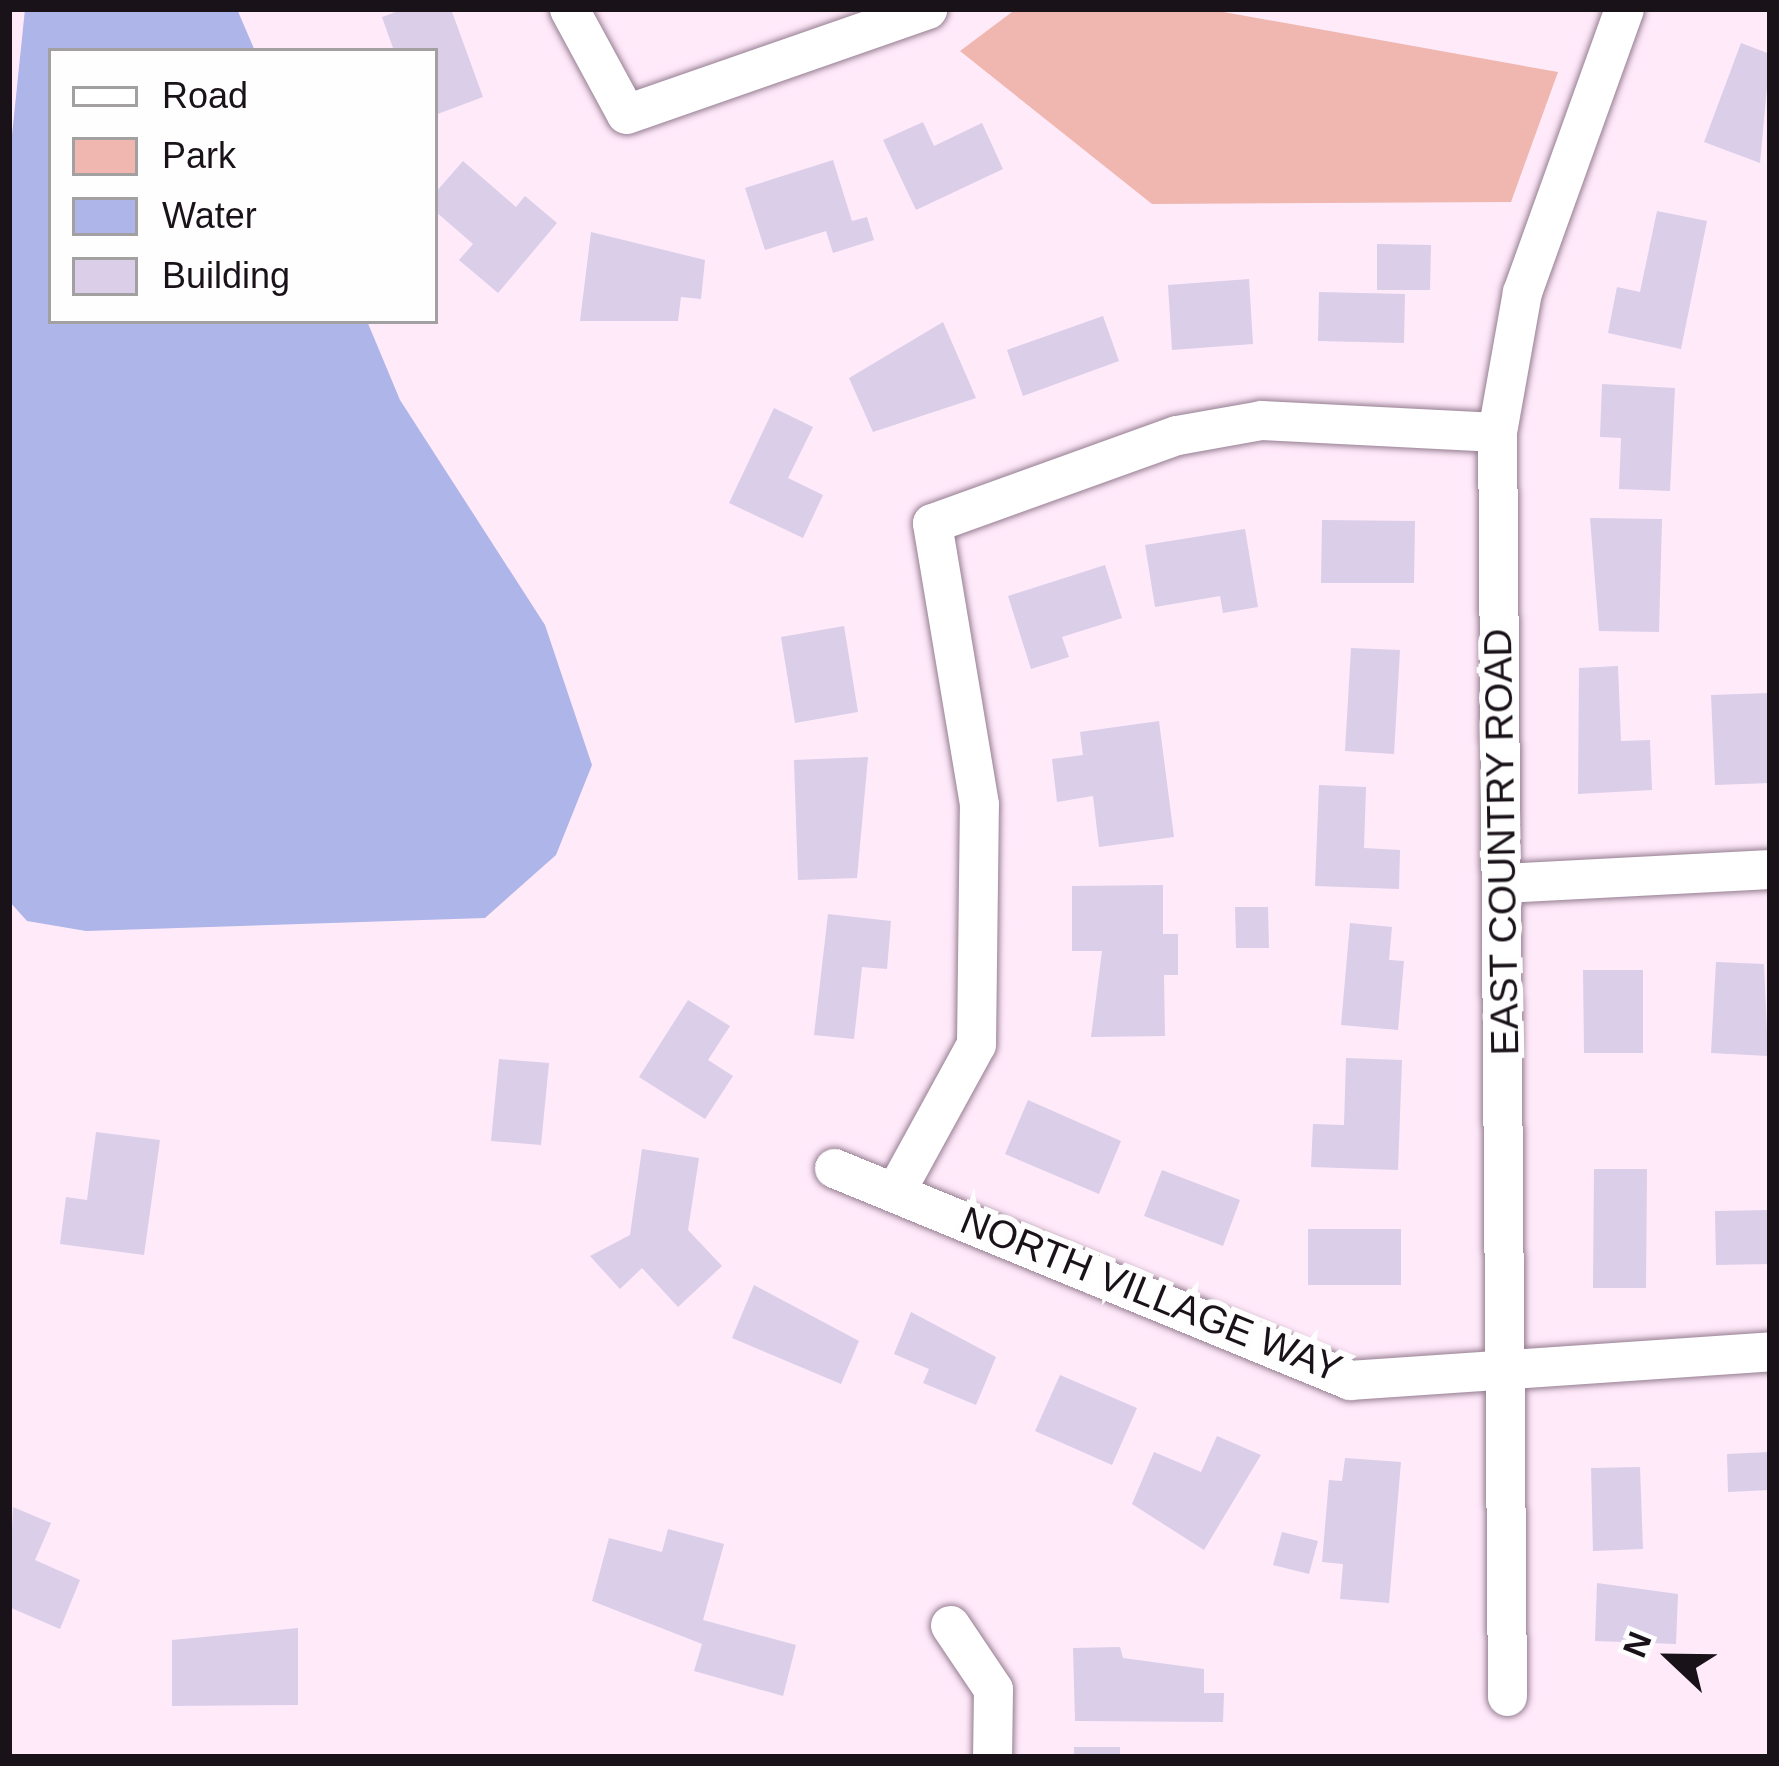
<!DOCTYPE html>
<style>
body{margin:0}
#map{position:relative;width:1779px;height:1766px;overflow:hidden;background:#ffeafa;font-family:Helvetica,sans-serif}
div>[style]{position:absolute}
.green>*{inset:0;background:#efb7af}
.water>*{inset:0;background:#aeb5e9}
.building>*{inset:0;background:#dbcee9}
.roads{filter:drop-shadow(0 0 3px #957e91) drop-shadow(0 0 3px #957e91)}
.minor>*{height:39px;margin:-19.5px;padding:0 19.5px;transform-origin:19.5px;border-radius:19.5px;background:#fff}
span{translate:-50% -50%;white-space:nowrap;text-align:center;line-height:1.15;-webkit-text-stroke:12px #fefefe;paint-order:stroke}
.street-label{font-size:39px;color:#1a1219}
.frame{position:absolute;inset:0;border:12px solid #1a1219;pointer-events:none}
.legend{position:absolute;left:48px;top:48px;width:390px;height:276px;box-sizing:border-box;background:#fefefe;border:3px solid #a3a0a2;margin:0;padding:15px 21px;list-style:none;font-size:36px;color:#1a1219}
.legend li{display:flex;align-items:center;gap:24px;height:60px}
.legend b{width:60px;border:3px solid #a3a0a2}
.north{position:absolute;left:1611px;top:1598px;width:120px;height:120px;-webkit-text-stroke:9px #fefefe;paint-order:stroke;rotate:292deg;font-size:33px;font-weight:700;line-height:48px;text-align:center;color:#1a1219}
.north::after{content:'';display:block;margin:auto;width:42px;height:54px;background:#1a1219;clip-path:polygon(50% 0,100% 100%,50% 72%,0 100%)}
</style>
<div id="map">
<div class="green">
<div style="clip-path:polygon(1016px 9px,1207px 9px,1558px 72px,1511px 202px,1152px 204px,960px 51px)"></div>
</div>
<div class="water">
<div style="clip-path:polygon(25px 9px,237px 9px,255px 51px,51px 51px,51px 321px,367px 321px,400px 400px,545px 625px,592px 765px,556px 855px,485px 918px,86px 931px,27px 921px,9px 901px,9px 164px)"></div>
</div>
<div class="building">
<div style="clip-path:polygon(404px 9px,451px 9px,483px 97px,435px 115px,435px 51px,394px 51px,382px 17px)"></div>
<div style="clip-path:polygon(1741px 43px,1770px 54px,1760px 163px,1704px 142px)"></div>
<div style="clip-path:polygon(923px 122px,934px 146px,982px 123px,1003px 169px,916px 210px,883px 140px)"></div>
<div style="clip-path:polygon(833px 160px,852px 221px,867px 217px,874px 240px,833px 253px,826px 231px,765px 250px,745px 188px)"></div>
<div style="clip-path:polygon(463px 161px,516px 207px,525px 196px,557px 223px,498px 293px,459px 260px,473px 244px,435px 211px,435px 193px)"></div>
<div style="clip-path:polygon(1657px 211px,1707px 221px,1681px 349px,1608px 333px,1617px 287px,1640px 292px)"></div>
<div style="clip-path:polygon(591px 232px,705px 260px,701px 299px,681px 297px,678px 321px,580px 321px)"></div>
<div style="clip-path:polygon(1377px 244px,1431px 245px,1430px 290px,1377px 290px)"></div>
<div style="clip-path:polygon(1249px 279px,1253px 344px,1172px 350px,1168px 285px)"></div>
<div style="clip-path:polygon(1319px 292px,1405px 294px,1404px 343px,1318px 341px)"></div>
<div style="clip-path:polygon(1103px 316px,1119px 361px,1023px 396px,1007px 350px)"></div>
<div style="clip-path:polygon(943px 322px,976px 398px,873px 432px,849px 378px)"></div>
<div style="clip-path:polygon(1602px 384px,1675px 388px,1670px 491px,1619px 489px,1621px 438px,1600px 437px)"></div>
<div style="clip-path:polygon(774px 408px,813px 427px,788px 478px,823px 495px,803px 538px,729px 503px)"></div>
<div style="clip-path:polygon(1590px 518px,1662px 519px,1659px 632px,1599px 631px)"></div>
<div style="clip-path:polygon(1322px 520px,1415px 521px,1414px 583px,1321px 583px)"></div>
<div style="clip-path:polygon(1245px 529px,1258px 607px,1223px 613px,1220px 596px,1155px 607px,1145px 545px)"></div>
<div style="clip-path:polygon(1105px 565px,1122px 618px,1062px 637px,1069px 657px,1031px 669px,1008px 596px)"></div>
<div style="clip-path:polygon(844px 626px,858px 712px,795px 723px,781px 637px)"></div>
<div style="clip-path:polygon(1351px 648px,1400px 650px,1394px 754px,1345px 751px)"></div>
<div style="clip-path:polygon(1618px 666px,1621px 741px,1650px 740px,1652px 790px,1578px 794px,1579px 668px)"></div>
<div style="clip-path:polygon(1770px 693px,1770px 783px,1715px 785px,1711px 695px)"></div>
<div style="clip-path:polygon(1159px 721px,1174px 837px,1099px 847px,1093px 796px,1057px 802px,1052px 759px,1083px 755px,1080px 732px)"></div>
<div style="clip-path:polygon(868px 757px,857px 878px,798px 880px,794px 760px)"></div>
<div style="clip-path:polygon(1319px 785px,1366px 787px,1364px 848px,1400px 850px,1399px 889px,1315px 886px)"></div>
<div style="clip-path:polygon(1163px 885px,1163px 934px,1178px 934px,1178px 975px,1164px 975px,1165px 1036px,1091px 1037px,1102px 951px,1072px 951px,1072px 886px)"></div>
<div style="clip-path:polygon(1235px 907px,1268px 907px,1269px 948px,1236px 948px)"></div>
<div style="clip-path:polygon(828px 914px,891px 921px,887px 969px,862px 967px,854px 1039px,814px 1035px)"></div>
<div style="clip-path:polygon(1350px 923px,1392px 927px,1389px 960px,1404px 961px,1398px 1030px,1341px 1025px)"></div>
<div style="clip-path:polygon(1716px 962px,1764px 964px,1768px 1056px,1711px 1053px)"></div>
<div style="clip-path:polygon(1583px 970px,1643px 970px,1643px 1053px,1584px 1053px)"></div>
<div style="clip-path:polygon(688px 1000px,730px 1026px,708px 1060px,733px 1076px,705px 1119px,639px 1077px)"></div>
<div style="clip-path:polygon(1346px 1058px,1402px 1060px,1398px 1170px,1311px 1167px,1313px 1124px,1344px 1125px)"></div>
<div style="clip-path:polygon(499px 1059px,549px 1063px,541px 1145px,491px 1141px)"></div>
<div style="clip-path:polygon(1028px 1100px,1121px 1141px,1099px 1194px,1005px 1154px)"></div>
<div style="clip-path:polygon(96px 1132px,160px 1140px,144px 1255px,60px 1244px,66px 1197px,87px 1200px)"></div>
<div style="clip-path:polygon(642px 1149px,699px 1158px,688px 1230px,722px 1266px,678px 1307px,642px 1268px,620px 1289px,590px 1256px,630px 1235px)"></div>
<div style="clip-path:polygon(1594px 1169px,1647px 1169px,1646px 1288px,1593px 1288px)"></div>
<div style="clip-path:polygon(1162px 1170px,1240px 1200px,1223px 1246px,1144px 1216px)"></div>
<div style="clip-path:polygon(1770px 1210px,1770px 1264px,1716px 1265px,1715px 1211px)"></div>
<div style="clip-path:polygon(1308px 1229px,1401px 1229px,1401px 1285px,1308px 1285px)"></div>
<div style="clip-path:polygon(754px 1285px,859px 1341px,841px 1384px,732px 1338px)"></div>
<div style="clip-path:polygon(911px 1312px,996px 1357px,976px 1405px,923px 1383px,929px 1369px,894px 1354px)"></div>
<div style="clip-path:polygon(1060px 1375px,1137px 1408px,1112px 1465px,1035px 1431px)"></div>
<div style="clip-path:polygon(1217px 1436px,1261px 1455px,1204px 1550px,1132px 1504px,1154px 1452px,1201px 1472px)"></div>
<div style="clip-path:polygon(1770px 1452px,1770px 1490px,1728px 1492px,1727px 1454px)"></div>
<div style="clip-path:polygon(1345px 1458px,1401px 1462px,1389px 1603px,1340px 1599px,1343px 1564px,1322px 1562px,1329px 1480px,1342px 1481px)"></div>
<div style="clip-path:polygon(1640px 1467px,1643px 1549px,1593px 1551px,1591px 1468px)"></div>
<div style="clip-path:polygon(13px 1507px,51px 1523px,35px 1560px,80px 1580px,60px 1629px,9px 1607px)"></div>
<div style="clip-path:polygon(668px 1529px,724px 1544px,703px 1620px,796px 1645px,783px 1696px,694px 1671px,702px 1644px,592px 1601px,609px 1538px,662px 1552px)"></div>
<div style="clip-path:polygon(1282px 1532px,1318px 1541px,1309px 1574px,1273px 1565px)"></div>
<div style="clip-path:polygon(1597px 1583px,1678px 1594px,1676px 1644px,1595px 1641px)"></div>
<div style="clip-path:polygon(298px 1628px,298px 1705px,172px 1706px,172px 1640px)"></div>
<div style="clip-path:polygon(1120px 1647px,1123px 1658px,1204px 1669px,1204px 1693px,1224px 1693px,1223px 1722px,1075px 1721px,1073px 1648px)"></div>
<div style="clip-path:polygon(1074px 1747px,1120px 1747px,1120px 1757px,1074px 1757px)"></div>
</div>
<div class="roads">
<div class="minor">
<div style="left:569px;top:9px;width:119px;rotate:61.5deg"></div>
<div style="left:626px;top:114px;width:319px;rotate:-19.2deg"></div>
<div style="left:1503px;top:883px;width:267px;rotate:-3deg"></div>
<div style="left:834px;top:1168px;width:558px;rotate:22.34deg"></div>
<div style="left:1350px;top:1380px;width:421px;rotate:-3.9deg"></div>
<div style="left:896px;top:1190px;width:166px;rotate:-61.3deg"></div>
<div style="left:976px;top:1044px;width:240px;rotate:-89.3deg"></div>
<div style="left:979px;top:804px;width:285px;rotate:-99.5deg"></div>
<div style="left:932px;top:523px;width:260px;rotate:-19.8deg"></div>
<div style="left:1177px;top:435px;width:85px;rotate:-10.1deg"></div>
<div style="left:1261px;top:420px;width:236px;rotate:2.9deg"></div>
<div style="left:950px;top:1625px;width:77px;rotate:56.1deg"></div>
<div style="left:993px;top:1689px;width:68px;rotate:90.8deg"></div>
<div style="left:1507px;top:1696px;width:1264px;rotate:-90.45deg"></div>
<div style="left:1497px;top:432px;width:142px;rotate:-79.9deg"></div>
<div style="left:1522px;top:292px;width:301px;rotate:-70.2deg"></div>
</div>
</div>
<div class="street-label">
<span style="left:1502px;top:842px;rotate:-91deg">EAST COUNTRY ROAD</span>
<span style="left:1151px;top:1295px;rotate:22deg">NORTH VILLAGE WAY</span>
</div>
<div class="frame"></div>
<ul class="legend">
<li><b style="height:15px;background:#fff"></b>Road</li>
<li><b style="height:33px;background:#efb7af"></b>Park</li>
<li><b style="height:33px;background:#aeb5e9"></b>Water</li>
<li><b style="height:33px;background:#dbcee9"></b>Building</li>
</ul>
<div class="north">N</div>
</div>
